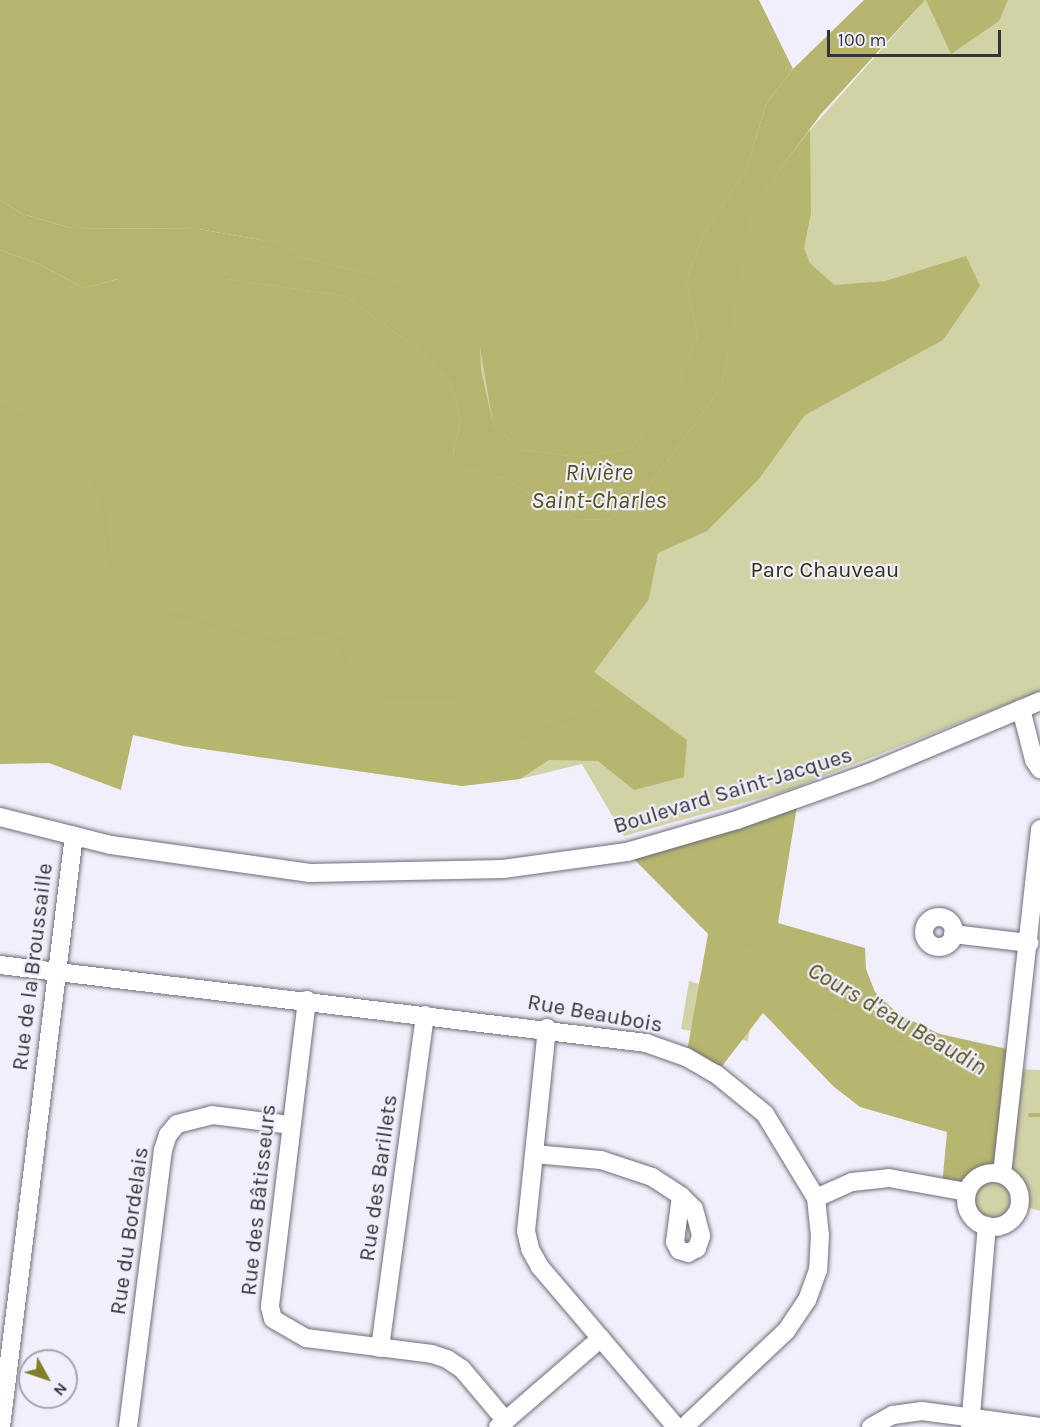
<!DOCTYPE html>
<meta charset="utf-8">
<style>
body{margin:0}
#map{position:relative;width:1040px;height:1427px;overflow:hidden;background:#f1effc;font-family:Karla,sans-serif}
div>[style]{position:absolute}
.green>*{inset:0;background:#d2d2a7}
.forest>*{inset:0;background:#b7b670}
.water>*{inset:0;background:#b6b46e}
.stream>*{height:4px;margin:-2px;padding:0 2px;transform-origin:2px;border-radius:2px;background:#b6b46e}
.roads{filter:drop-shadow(0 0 2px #6e6d78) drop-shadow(0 0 2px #6e6d78)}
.minor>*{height:18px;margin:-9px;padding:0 9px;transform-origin:9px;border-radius:9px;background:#fff}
.minor>.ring{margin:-9px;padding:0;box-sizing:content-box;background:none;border:18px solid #fff;border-radius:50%}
span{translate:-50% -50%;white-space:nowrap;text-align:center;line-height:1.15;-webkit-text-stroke:4.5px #f1effc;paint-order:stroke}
.park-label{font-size:22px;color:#323111}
.street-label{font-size:22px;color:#353439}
.water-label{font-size:24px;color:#52501c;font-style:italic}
.north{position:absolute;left:18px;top:1349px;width:60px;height:60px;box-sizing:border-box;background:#f1effc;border:2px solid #a6a4ae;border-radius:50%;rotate:130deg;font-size:16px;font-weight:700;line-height:24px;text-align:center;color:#353439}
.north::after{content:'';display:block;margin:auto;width:21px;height:27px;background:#817e25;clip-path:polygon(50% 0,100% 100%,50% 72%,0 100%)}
.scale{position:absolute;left:827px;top:30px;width:174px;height:27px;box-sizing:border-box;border:3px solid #353439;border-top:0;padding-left:8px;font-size:18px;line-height:21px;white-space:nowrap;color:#353439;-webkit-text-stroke:4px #f1effc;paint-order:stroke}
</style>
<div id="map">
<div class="green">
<div style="clip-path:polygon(925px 0,1040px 0,1040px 691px,789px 790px,624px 836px,582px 764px,520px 779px,462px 786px,183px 746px,0 250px,84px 288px,810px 130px)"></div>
<div style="clip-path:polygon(689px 981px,754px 1001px,748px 1041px,681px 1029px)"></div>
<div style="clip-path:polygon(1014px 1069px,1040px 1070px,1040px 1211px,1020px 1205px,1011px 1220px,987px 1226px,976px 1221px,967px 1208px,967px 1192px,977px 1177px,1002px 1174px)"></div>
</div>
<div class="forest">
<div style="clip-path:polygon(0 0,759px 0,793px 69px,766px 104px,747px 169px,704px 234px,686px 281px,698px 336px,677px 391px,631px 449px,578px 457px,521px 450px,493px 424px,480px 347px,369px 274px,306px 259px,271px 242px,199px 229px,71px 228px,22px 214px,0 200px)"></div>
<div style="clip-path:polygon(926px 0,1008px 0,999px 21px,951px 54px)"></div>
<div style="clip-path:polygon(810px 130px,811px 213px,804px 248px,810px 263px,834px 285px,885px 281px,966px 256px,980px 286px,943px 340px,805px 415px,759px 479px,707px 531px,658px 553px,649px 599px,594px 672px,687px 740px,684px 777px,634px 790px,598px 761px,549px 760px,520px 779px,462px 786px,183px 746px,133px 735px,121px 790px,49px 763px,0 764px,0 250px,37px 263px,84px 288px,118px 279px,227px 279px,346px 296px,423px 353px,451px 384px,461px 420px,453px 454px,455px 465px,505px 479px,576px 519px,606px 520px,628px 508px,651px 483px,722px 386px,749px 209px)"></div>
<div style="clip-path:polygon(798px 800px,778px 923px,865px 948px,866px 969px,875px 992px,898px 1014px,940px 1034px,1016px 1051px,1002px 1174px,977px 1177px,967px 1192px,942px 1186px,947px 1132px,860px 1107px,833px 1086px,763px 1013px,716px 1074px,686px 1057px,708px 934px,627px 852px)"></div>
</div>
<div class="water">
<div style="clip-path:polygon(864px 0,925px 0,821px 114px,750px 209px,722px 386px,651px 483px,628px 508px,606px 520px,576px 519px,505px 479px,454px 465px,453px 455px,461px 420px,451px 384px,423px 353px,346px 296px,227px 279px,118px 279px,84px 288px,37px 263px,0 250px,0 200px,22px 214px,71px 228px,199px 229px,272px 242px,306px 259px,369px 274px,412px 291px,460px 328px,480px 347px,481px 370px,493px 424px,521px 450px,578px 457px,631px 449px,677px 390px,698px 336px,686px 281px,704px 234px,747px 169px,766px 104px,793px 69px)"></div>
</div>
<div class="stream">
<div style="left:0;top:405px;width:28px;rotate:26deg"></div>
<div style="left:25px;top:417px;width:83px;rotate:39.6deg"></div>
<div style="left:89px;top:470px;width:35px;rotate:66deg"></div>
<div style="left:103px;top:502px;width:61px;rotate:83.5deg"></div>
<div style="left:110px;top:563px;width:67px;rotate:44.4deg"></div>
<div style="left:158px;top:610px;width:121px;rotate:14.8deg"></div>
<div style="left:275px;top:641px;width:51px;rotate:-9.1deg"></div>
<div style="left:325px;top:633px;width:17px;rotate:24deg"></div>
<div style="left:341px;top:640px;width:26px;rotate:77deg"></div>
<div style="left:347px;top:665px;width:40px;rotate:50deg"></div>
<div style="left:373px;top:696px;width:97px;rotate:1.8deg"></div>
<div style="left:470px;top:699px;width:64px;rotate:37.4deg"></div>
<div style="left:521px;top:738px;width:80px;rotate:-21.1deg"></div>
<div style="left:596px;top:709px;width:65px;rotate:45deg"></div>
<div style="left:707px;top:905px;width:55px;rotate:45deg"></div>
<div style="left:746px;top:944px;width:96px;rotate:37deg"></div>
<div style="left:823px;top:1002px;width:81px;rotate:26.3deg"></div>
<div style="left:896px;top:1038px;width:106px;rotate:30.7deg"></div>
<div style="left:1030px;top:1115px;width:10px"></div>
</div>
<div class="roads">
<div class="minor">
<div style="left:1021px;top:709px;width:53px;rotate:75.7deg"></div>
<div style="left:1034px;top:760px;width:11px;rotate:56deg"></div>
<div style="left:0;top:817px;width:114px;rotate:14.2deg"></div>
<div style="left:111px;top:845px;width:201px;rotate:8deg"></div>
<div style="left:310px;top:873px;width:193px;rotate:-1.2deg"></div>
<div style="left:503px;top:869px;width:125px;rotate:-7.8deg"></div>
<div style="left:627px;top:852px;width:115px;rotate:-16.2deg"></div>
<div style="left:737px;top:820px;width:140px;rotate:-19.6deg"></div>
<div style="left:869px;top:773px;width:186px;rotate:-22.8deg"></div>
<div class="ring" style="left:924px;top:917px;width:12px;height:12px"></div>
<div style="left:953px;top:934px;width:77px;rotate:6.8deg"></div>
<div style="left:0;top:965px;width:651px;rotate:6.88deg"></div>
<div style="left:646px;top:1043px;width:42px;rotate:19.3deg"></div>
<div style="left:686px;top:1057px;width:34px;rotate:30deg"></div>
<div style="left:716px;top:1074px;width:63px;rotate:39.2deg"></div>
<div style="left:765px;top:1114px;width:98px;rotate:58.7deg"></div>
<div style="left:816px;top:1198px;width:37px;rotate:84deg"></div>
<div style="left:820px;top:1235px;width:35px;rotate:93deg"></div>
<div style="left:818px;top:1270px;width:32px;rotate:110deg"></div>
<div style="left:807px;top:1300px;width:37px;rotate:124deg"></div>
<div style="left:786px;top:1331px;width:140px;rotate:136.7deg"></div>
<div style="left:307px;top:1000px;width:309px;rotate:96.9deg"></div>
<div style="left:270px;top:1307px;width:12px;rotate:76deg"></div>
<div style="left:273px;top:1319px;width:38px;rotate:30deg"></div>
<div style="left:306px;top:1338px;width:127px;rotate:7.2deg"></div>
<div style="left:432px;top:1354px;width:16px;rotate:18deg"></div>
<div style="left:447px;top:1359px;width:18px;rotate:34deg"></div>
<div style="left:462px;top:1369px;width:68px;rotate:49.8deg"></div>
<div style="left:547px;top:1028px;width:204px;rotate:95.9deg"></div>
<div style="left:526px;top:1231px;width:18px;rotate:77deg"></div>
<div style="left:530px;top:1249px;width:21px;rotate:61deg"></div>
<div style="left:540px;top:1267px;width:210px;rotate:49.6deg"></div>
<div style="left:534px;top:1154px;width:67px;rotate:5.1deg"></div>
<div style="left:601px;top:1160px;width:54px;rotate:18.4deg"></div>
<div style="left:652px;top:1177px;width:35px;rotate:33deg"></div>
<div style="left:681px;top:1196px;width:18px;rotate:45deg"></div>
<div style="left:694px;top:1209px;width:28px;rotate:75deg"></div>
<div style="left:701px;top:1236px;width:13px;rotate:108deg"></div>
<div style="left:697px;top:1248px;width:10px;rotate:151deg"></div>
<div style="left:688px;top:1253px;width:9px;rotate:-162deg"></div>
<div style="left:679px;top:1250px;width:9px;rotate:-117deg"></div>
<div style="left:675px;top:1242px;width:46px;rotate:-82.6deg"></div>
<div class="ring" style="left:966px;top:1173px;width:36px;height:36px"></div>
<div style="left:1002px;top:1174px;width:347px;rotate:-83.7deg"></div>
<div style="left:816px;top:1198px;width:39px;rotate:-24deg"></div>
<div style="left:852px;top:1182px;width:37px;rotate:-6deg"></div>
<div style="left:889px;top:1178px;width:79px;rotate:10.2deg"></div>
<div style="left:380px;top:1348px;width:336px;rotate:-82.3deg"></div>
<div style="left:1px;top:1427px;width:596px;rotate:-82.97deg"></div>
<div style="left:128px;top:1427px;width:279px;rotate:-82.8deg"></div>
<div style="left:163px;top:1150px;width:16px;rotate:-72deg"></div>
<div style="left:168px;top:1135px;width:14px;rotate:-51deg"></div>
<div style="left:177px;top:1124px;width:36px;rotate:-14deg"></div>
<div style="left:212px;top:1115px;width:79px;rotate:7.3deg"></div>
<div style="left:498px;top:1427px;width:136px;rotate:-40.8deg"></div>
<div style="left:871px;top:1427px;width:25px;rotate:-29deg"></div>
<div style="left:893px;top:1415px;width:29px;rotate:-8deg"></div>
<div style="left:922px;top:1411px;width:119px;rotate:7.7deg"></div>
<div style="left:970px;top:1427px;width:202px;rotate:-85.2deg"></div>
</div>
</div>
<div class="park-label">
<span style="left:825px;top:571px">Parc Chauveau</span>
</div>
<div class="street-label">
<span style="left:733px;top:791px;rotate:-17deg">Boulevard Saint-Jacques</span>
<span style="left:33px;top:967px;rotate:-83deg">Rue de la Broussaille</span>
<span style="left:595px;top:1014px;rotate:10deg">Rue Beaubois</span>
<span style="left:379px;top:1178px;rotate:-82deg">Rue des Barillets</span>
<span style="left:259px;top:1200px;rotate:-84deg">Rue des Bâtisseurs</span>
<span style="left:130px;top:1231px;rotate:-82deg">Rue du Bordelais</span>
</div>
<div class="water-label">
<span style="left:599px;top:487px">Rivière<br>Saint-Charles</span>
<span style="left:897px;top:1019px;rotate:30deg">Cours d'eau Beaudin</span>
</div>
<div class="north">N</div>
<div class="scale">100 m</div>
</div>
